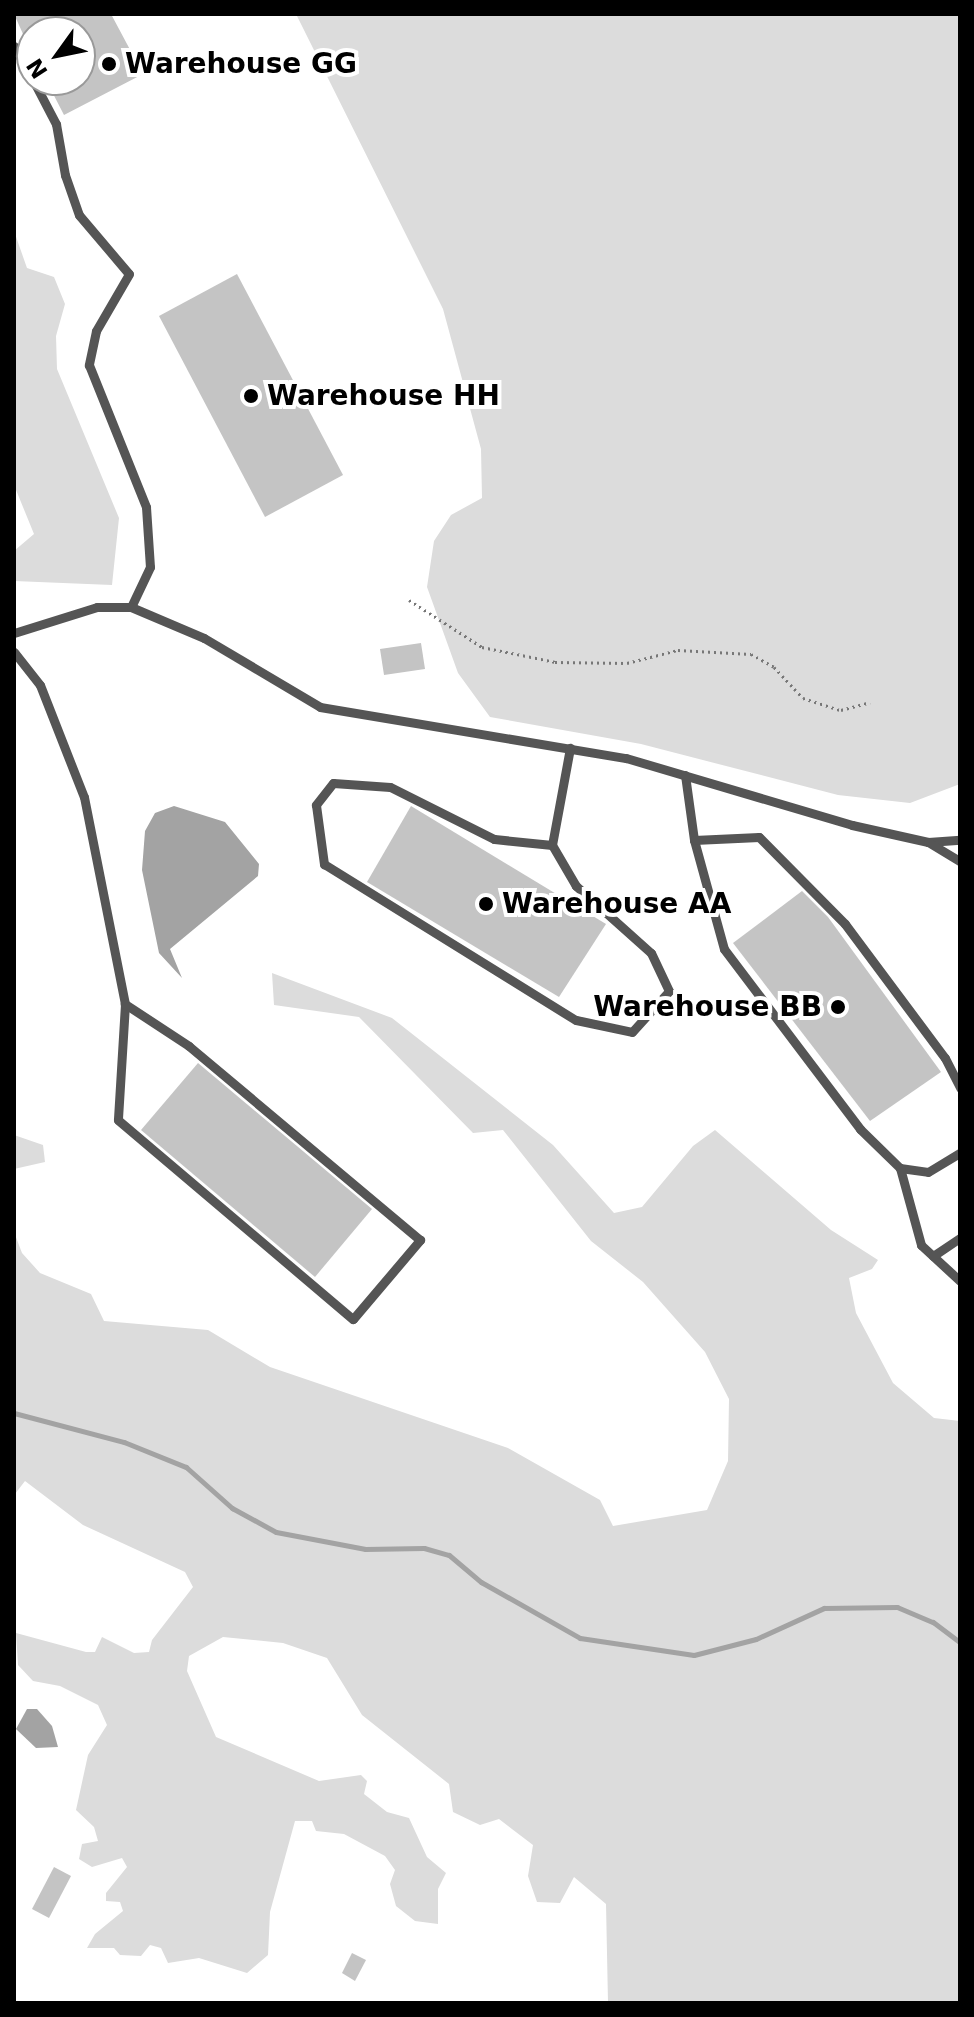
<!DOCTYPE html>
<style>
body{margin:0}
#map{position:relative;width:974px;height:2017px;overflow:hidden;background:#fff;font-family:"DejaVu Sans",sans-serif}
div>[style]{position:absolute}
.green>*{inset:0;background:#dcdcdc}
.water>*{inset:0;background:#a3a3a3}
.stream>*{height:5px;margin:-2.5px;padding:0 2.5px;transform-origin:2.5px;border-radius:2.5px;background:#a3a3a3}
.building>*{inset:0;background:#c4c4c4}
.path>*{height:3px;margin-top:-1.5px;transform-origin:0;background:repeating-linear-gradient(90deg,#777 0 2px,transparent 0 6px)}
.service>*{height:9px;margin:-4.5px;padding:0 4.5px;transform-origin:4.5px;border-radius:4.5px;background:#555}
.dots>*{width:22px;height:22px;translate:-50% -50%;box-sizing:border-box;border:4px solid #fff;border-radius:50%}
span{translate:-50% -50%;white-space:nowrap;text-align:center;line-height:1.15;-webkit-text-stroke:8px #fff;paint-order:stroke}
.poi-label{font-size:28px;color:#000;font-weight:700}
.left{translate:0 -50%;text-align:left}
.right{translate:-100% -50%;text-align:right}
.frame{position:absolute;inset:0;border:16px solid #000;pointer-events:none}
.north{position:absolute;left:16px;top:16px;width:80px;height:80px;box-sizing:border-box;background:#fff;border:2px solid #999;border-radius:50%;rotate:237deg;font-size:22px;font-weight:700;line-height:32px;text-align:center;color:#000}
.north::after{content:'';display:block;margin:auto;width:28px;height:36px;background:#000;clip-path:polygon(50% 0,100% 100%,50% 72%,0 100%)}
</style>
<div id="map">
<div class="green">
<div style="clip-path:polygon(296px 14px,960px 14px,960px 784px,910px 803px,838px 795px,641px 744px,490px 717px,458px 673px,427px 587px,434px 541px,451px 515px,482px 498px,481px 449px,443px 309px)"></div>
<div style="clip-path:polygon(14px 231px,27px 268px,54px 277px,65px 304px,56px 336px,57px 369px,119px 518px,112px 585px,14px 581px,14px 551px,34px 534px,14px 485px)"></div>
<div style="clip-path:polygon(272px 973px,392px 1018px,553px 1145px,614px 1213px,642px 1207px,693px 1146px,715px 1130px,831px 1230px,878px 1260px,872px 1269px,849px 1278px,856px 1313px,893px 1383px,934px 1418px,960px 1421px,960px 2003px,608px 2003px,606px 1904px,574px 1877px,560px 1903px,537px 1902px,528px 1876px,533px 1845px,499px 1819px,480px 1825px,453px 1812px,449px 1784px,362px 1715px,327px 1658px,283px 1643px,223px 1637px,189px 1656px,187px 1671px,216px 1737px,319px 1781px,361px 1775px,367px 1781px,364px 1794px,387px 1812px,409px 1818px,427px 1857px,446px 1873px,438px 1889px,438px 1924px,415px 1921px,396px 1906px,390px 1884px,395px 1870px,385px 1856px,344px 1834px,316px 1831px,312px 1821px,295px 1821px,270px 1912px,268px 1955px,247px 1973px,199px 1958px,168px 1963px,161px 1948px,150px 1945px,141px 1956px,120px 1955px,114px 1948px,87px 1948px,95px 1934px,123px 1911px,120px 1902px,106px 1901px,106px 1893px,127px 1867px,122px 1858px,92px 1867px,79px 1859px,82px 1844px,98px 1841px,94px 1827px,76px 1810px,88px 1755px,107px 1725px,98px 1705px,60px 1686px,33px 1681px,18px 1665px,16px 1633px,86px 1652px,95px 1652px,102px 1637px,134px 1653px,149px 1652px,152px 1640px,193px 1587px,185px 1572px,83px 1525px,25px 1481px,15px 1494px,14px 1543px,14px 1232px,22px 1253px,40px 1273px,91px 1294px,104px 1321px,208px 1330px,270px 1367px,508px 1448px,600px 1500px,613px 1526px,707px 1510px,728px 1461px,729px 1399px,705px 1352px,643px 1282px,591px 1241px,503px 1130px,473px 1133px,359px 1017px,274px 1005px)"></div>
<div style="clip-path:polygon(14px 1135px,43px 1145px,45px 1162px,14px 1169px)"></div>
</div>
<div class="water">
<div style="clip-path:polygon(174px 806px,225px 822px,259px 864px,258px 876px,170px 949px,182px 978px,159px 953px,142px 870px,145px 831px,155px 813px)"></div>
<div style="clip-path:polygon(27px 1709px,37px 1709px,52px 1726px,58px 1747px,36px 1748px,16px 1729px)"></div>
</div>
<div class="stream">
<div style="left:14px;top:1413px;width:114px;rotate:14.8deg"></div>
<div style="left:124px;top:1442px;width:67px;rotate:22deg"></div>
<div style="left:186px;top:1467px;width:62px;rotate:41.7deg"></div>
<div style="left:232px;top:1508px;width:50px;rotate:28.6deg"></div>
<div style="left:276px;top:1532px;width:91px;rotate:10.8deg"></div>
<div style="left:365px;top:1549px;width:59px;rotate:-1deg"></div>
<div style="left:424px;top:1548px;width:26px;rotate:16deg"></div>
<div style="left:449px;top:1555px;width:42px;rotate:40.2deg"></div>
<div style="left:481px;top:1582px;width:114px;rotate:29.5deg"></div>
<div style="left:580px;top:1638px;width:115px;rotate:8.5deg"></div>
<div style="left:694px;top:1655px;width:64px;rotate:-14.5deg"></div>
<div style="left:756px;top:1639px;width:75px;rotate:-24.5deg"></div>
<div style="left:824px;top:1608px;width:73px;rotate:-0.8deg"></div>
<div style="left:897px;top:1607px;width:39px;rotate:23deg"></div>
<div style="left:933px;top:1622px;width:34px;rotate:37deg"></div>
</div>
<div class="building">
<div style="clip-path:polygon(14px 14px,111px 14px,143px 74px,64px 115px,46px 80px,80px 80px,80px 32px,32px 32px,32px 54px)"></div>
<div style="clip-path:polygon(237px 274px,343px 475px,265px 517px,159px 316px)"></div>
<div style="clip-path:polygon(421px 643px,425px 669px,384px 675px,380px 649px)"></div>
<div style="clip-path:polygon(411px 806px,606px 924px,559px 997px,367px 882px)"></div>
<div style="clip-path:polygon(802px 891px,828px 917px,941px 1072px,870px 1121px,733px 943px)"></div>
<div style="clip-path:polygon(198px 1063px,372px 1209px,315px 1277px,141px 1130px)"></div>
<div style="clip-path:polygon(54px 1867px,71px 1876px,49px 1918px,32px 1909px)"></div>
<div style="clip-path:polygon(352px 1953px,366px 1960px,355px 1981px,342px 1973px)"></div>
</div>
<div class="path">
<div style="left:409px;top:600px;width:87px;rotate:32.8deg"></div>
<div style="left:482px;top:647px;width:75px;rotate:11.6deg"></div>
<div style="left:555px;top:662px;width:72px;rotate:0.8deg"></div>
<div style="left:627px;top:663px;width:53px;rotate:-14.3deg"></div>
<div style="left:678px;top:650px;width:73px;rotate:3.1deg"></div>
<div style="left:751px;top:654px;width:26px;rotate:29deg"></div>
<div style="left:774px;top:667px;width:42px;rotate:46.9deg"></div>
<div style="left:803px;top:698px;width:40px;rotate:18deg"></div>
<div style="left:841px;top:710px;width:30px;rotate:-15deg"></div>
</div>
<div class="service">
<div style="left:14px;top:46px;width:38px;rotate:61deg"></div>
<div style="left:33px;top:80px;width:50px;rotate:62.4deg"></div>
<div style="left:56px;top:124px;width:52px;rotate:80deg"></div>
<div style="left:65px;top:175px;width:42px;rotate:70.7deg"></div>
<div style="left:79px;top:215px;width:77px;rotate:49.7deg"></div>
<div style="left:129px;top:274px;width:66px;rotate:120.1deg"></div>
<div style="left:96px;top:331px;width:35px;rotate:102deg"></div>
<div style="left:89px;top:365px;width:153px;rotate:68.1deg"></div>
<div style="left:146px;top:507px;width:60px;rotate:86.2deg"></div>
<div style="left:150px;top:567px;width:44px;rotate:115.4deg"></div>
<div style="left:14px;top:633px;width:87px;rotate:-17.4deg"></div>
<div style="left:97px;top:607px;width:34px"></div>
<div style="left:131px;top:607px;width:79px;rotate:23deg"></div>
<div style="left:204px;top:638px;width:135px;rotate:30.7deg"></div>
<div style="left:320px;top:707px;width:310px;rotate:9.5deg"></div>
<div style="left:626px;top:758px;width:236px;rotate:16.5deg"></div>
<div style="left:852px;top:825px;width:78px;rotate:12.6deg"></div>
<div style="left:928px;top:842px;width:32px;rotate:-4deg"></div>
<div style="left:14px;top:652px;width:42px;rotate:51.8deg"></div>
<div style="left:40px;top:685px;width:120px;rotate:68.6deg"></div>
<div style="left:84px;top:797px;width:211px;rotate:78.8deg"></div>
<div style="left:125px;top:1004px;width:116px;rotate:93.5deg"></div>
<div style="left:118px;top:1120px;width:308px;rotate:40.3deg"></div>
<div style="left:353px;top:1319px;width:104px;rotate:-49.7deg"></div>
<div style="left:420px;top:1240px;width:302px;rotate:-140deg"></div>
<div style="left:189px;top:1046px;width:77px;rotate:-146.7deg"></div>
<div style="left:685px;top:775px;width:66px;rotate:82.1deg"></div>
<div style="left:694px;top:840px;width:113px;rotate:74.6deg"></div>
<div style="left:724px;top:949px;width:226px;rotate:52.9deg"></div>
<div style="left:860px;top:1129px;width:56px;rotate:44.3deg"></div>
<div style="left:900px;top:1168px;width:28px;rotate:8deg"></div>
<div style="left:928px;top:1172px;width:37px;rotate:-31deg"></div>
<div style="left:694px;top:840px;width:65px;rotate:-2.6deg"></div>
<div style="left:759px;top:837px;width:122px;rotate:45.3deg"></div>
<div style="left:845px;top:924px;width:167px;rotate:53.3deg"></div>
<div style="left:945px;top:1058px;width:34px;rotate:63deg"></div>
<div style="left:928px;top:842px;width:37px;rotate:31deg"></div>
<div style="left:552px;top:845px;width:58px;rotate:-174.1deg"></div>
<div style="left:494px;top:839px;width:116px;rotate:-153.4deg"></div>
<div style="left:390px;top:787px;width:57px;rotate:-176deg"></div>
<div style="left:333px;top:783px;width:28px;rotate:128deg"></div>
<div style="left:316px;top:805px;width:60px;rotate:82.3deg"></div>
<div style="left:324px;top:864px;width:296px;rotate:31.8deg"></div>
<div style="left:576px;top:1020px;width:57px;rotate:12.1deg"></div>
<div style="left:632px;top:1032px;width:55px;rotate:-47.9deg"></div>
<div style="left:669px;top:991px;width:42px;rotate:-115.3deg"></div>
<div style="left:651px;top:953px;width:101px;rotate:-138.2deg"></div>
<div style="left:576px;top:886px;width:48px;rotate:-120.3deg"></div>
<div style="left:552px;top:845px;width:99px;rotate:-79.5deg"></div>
<div style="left:900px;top:1168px;width:80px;rotate:74.7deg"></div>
<div style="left:921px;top:1245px;width:53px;rotate:42.7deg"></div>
<div style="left:933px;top:1256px;width:32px;rotate:-34deg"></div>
</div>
<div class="dots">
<div style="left:109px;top:64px;background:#000"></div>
<div style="left:251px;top:396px;background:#000"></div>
<div style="left:486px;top:904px;background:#000"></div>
<div style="left:838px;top:1007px;background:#000"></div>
</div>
<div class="poi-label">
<span class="left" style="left:125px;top:64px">Warehouse GG</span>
<span class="left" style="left:267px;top:396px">Warehouse HH</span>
<span class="left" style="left:502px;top:904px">Warehouse AA</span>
<span class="right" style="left:822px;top:1007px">Warehouse BB</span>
</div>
<div class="frame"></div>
<div class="north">N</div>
</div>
